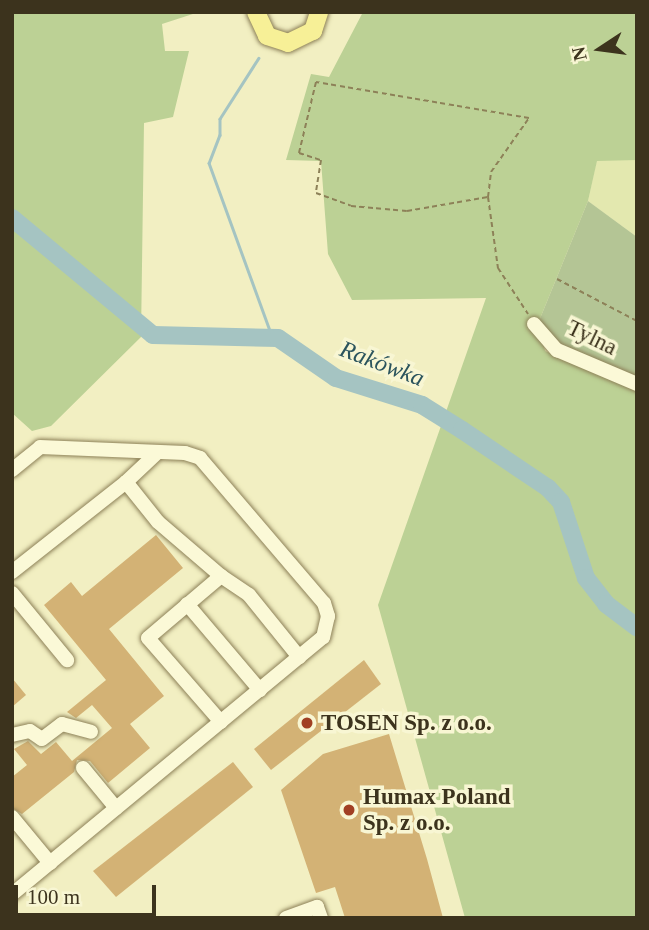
<!DOCTYPE html>
<meta charset="utf-8">
<style>
body{margin:0}
#map{position:relative;width:649px;height:930px;overflow:hidden;background:#f2efc2;font-family:"Times New Roman",serif}
div>[style]{position:absolute}
.farmland>*{inset:0;background:#e3e8af}
.green>*{inset:0;background:#bcd195}
.cemetery>*{inset:0;background:#b4c595}
.stream>*{height:2.5px;margin:-1.25px;padding:0 1.25px;transform-origin:1.25px;border-radius:1.25px;background:#a5c4c2}
.river>*{height:18px;margin:-9px;padding:0 9px;transform-origin:9px;border-radius:9px;background:#a5c4c2}
.building>*{inset:0;background:#d3b275}
.path>*{height:2px;margin-top:-1px;transform-origin:0;background:repeating-linear-gradient(90deg,#8d8158 0 5px,transparent 0 8.5px)}
.roads{filter:drop-shadow(0 0 2px #8d8158) drop-shadow(0 0 2px #8d8158)}
.minor>*{height:14px;margin:-7px;padding:0 7px;transform-origin:7px;border-radius:7px;background:#fbf9d7}
.major>*{height:18px;margin:-9px;padding:0 9px;transform-origin:9px;border-radius:9px;background:#f7f097}
.dots>*{width:19px;height:19px;translate:-50% -50%;box-sizing:border-box;border:4px solid #f8f6d3;border-radius:50%}
span{translate:-50% -50%;white-space:nowrap;text-align:center;line-height:1.15;-webkit-text-stroke:7px #f8f6d3;paint-order:stroke}
.street-label{font-size:23px;color:#3c331d}
.poi-label{font-size:23px;color:#3c331d;font-weight:700}
.left{translate:0 -50%;text-align:left}
.water-label{font-size:24px;color:#2b545d;font-style:italic}
.frame{position:absolute;inset:0;border:14px solid #3c331d;pointer-events:none}
.north{position:absolute;left:565px;top:14px;width:70px;height:70px;-webkit-text-stroke:5px #f8f6d3;paint-order:stroke;rotate:257deg;font-size:19px;font-weight:700;line-height:28px;text-align:center;color:#3c331d}
.north::after{content:'';display:block;margin:auto;width:24px;height:32px;background:#3c331d;clip-path:polygon(50% 0,100% 100%,50% 72%,0 100%)}
.scale{position:absolute;left:14px;top:885px;width:142px;height:32px;box-sizing:border-box;border:4px solid #3c331d;border-top:0;padding-left:9px;font-size:21px;line-height:24px;white-space:nowrap;color:#3c331d;-webkit-text-stroke:5px #f8f6d3;paint-order:stroke}
</style>
<div id="map">
<div class="farmland">
<div style="clip-path:polygon(597px 160px,637px 160px,637px 237px,588px 201px)"></div>
</div>
<div class="green">
<div style="clip-path:polygon(12px 12px,199px 12px,162px 24px,165px 51px,189px 51px,173px 117px,144px 123px,141px 337px,51px 426px,32px 431px,12px 413px)"></div>
<div style="clip-path:polygon(363px 12px,637px 12px,637px 160px,597px 161px,588px 201px,539px 321px,545px 351px,637px 390px,637px 918px,465px 918px,378px 605px,486px 298px,352px 300px,328px 254px,321px 161px,286px 160px,311px 74px,329px 77px)"></div>
</div>
<div class="cemetery">
<div style="clip-path:polygon(588px 201px,637px 237px,637px 380px,561px 348px,539px 321px)"></div>
</div>
<div class="stream">
<div style="left:259px;top:58px;width:72px;rotate:122.6deg"></div>
<div style="left:220px;top:119px;width:16px;rotate:90deg"></div>
<div style="left:220px;top:135px;width:30px;rotate:111deg"></div>
<div style="left:209px;top:163px;width:184px;rotate:70deg"></div>
</div>
<div class="river">
<div style="left:12px;top:218px;width:183px;rotate:39.7deg"></div>
<div style="left:153px;top:335px;width:125px;rotate:1.4deg"></div>
<div style="left:278px;top:338px;width:70px;rotate:34.6deg"></div>
<div style="left:336px;top:378px;width:90px;rotate:17.4deg"></div>
<div style="left:422px;top:405px;width:47px;rotate:32deg"></div>
<div style="left:462px;top:430px;width:104px;rotate:34deg"></div>
<div style="left:548px;top:488px;width:19px;rotate:47deg"></div>
<div style="left:561px;top:502px;width:80px;rotate:71.8deg"></div>
<div style="left:586px;top:578px;width:33px;rotate:52deg"></div>
<div style="left:606px;top:604px;width:39px;rotate:37deg"></div>
</div>
<div class="building">
<div style="clip-path:polygon(156px 535px,183px 568px,109px 629px,164px 696px,130px 724px,150px 748px,108px 783px,90px 761px,77px 760px,74px 772px,22px 814px,12px 808px,12px 777px,27px 765px,14px 749px,28px 741px,41px 754px,56px 742px,72px 761px,112px 728px,92px 705px,76px 718px,67px 712px,106px 680px,44px 605px,71px 582px,82px 596px)"></div>
<div style="clip-path:polygon(364px 660px,381px 684px,271px 770px,254px 749px)"></div>
<div style="clip-path:polygon(12px 678px,26px 695px,12px 707px)"></div>
<div style="clip-path:polygon(389px 734px,427px 859px,443px 918px,345px 918px,335px 887px,316px 893px,281px 790px,323px 754px)"></div>
<div style="clip-path:polygon(233px 762px,253px 787px,116px 897px,93px 871px)"></div>
</div>
<div class="path">
<div style="left:488px;top:197px;width:25px;rotate:-83deg"></div>
<div style="left:491px;top:172px;width:66px;rotate:-54.9deg"></div>
<div style="left:529px;top:118px;width:216px;rotate:-170.4deg"></div>
<div style="left:316px;top:82px;width:73px;rotate:103.5deg"></div>
<div style="left:299px;top:153px;width:23px;rotate:18deg"></div>
<div style="left:321px;top:160px;width:33px;rotate:99deg"></div>
<div style="left:316px;top:193px;width:37px;rotate:20deg"></div>
<div style="left:351px;top:206px;width:56px;rotate:5.1deg"></div>
<div style="left:407px;top:211px;width:82px;rotate:-9.8deg"></div>
<div style="left:488px;top:197px;width:72px;rotate:82deg"></div>
<div style="left:498px;top:268px;width:55px;rotate:56.9deg"></div>
<div style="left:557px;top:279px;width:90px;rotate:27.7deg"></div>
</div>
<div class="roads">
<div class="minor">
<div style="left:534px;top:324px;width:35px;rotate:49deg"></div>
<div style="left:557px;top:350px;width:87px;rotate:23deg"></div>
<div style="left:158px;top:452px;width:44px;rotate:136.8deg"></div>
<div style="left:126px;top:482px;width:51px;rotate:51.3deg"></div>
<div style="left:158px;top:522px;width:83px;rotate:40.6deg"></div>
<div style="left:12px;top:470px;width:36px;rotate:-39deg"></div>
<div style="left:40px;top:447px;width:145px;rotate:2.4deg"></div>
<div style="left:185px;top:453px;width:16px;rotate:18deg"></div>
<div style="left:200px;top:458px;width:191px;rotate:49.5deg"></div>
<div style="left:324px;top:603px;width:14px;rotate:73deg"></div>
<div style="left:328px;top:616px;width:22px;rotate:103deg"></div>
<div style="left:323px;top:637px;width:403px;rotate:140.4deg"></div>
<div style="left:12px;top:572px;width:145px;rotate:-38.3deg"></div>
<div style="left:12px;top:593px;width:87px;rotate:50.6deg"></div>
<div style="left:187px;top:604px;width:113px;rotate:49.7deg"></div>
<div style="left:221px;top:722px;width:111px;rotate:-131deg"></div>
<div style="left:148px;top:638px;width:96px;rotate:-40.3deg"></div>
<div style="left:221px;top:576px;width:34px;rotate:34deg"></div>
<div style="left:249px;top:595px;width:80px;rotate:51.1deg"></div>
<div style="left:12px;top:735px;width:18px;rotate:-13deg"></div>
<div style="left:30px;top:731px;width:14px;rotate:34deg"></div>
<div style="left:42px;top:739px;width:25px;rotate:-37deg"></div>
<div style="left:62px;top:724px;width:30px;rotate:15deg"></div>
<div style="left:83px;top:768px;width:52px;rotate:50.5deg"></div>
<div style="left:12px;top:817px;width:60px;rotate:50.4deg"></div>
<div style="left:286px;top:918px;width:33px;rotate:-20deg"></div>
<div style="left:317px;top:907px;width:12px;rotate:70deg"></div>
</div>
<div class="major">
<div style="left:256px;top:12px;width:26px;rotate:65deg"></div>
<div style="left:267px;top:36px;width:22px;rotate:18deg"></div>
<div style="left:288px;top:43px;width:28px;rotate:-26deg"></div>
<div style="left:313px;top:31px;width:20px;rotate:-72deg"></div>
</div>
</div>
<div class="dots">
<div style="left:307px;top:723px;background:#a14023"></div>
<div style="left:349px;top:810px;background:#a14023"></div>
</div>
<div class="street-label">
<span style="left:592px;top:338px;rotate:26deg">Tylna</span>
</div>
<div class="poi-label">
<span class="left" style="left:321px;top:723px">TOSEN Sp. z o.o.</span>
<span class="left" style="left:363px;top:810px">Humax Poland<br>Sp. z o.o.</span>
</div>
<div class="water-label">
<span style="left:382px;top:364px;rotate:21deg">Rakówka</span>
</div>
<div class="frame"></div>
<div class="north">N</div>
<div class="scale">100 m</div>
</div>
